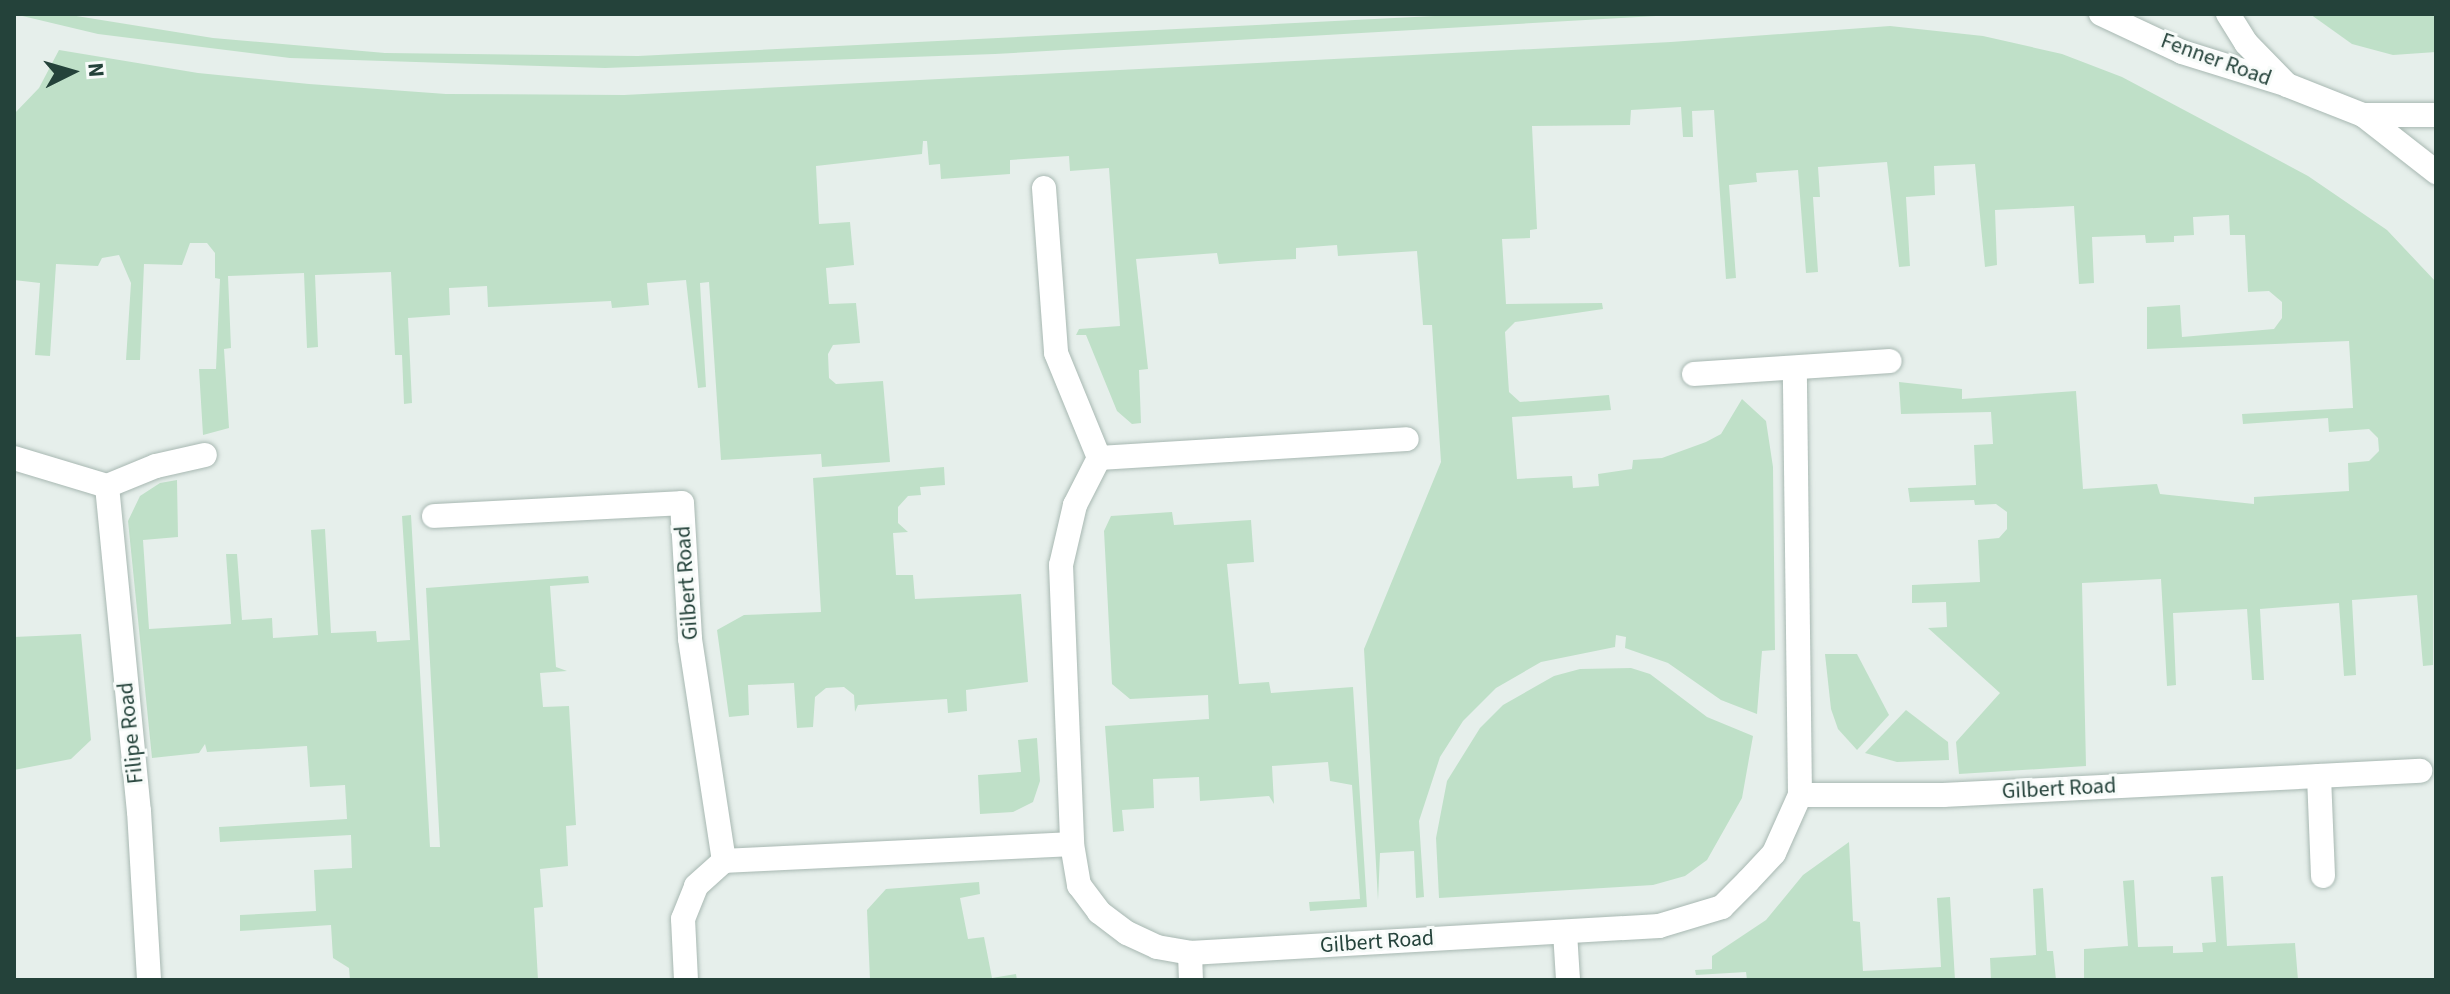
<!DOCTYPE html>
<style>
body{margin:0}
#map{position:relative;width:2450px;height:994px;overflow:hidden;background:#e6efeb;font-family:"Source Sans 3",sans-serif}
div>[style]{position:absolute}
.green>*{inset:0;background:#bfe0c8}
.roads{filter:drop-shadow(0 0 2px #a8b8b2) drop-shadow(0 0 2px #a8b8b2)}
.lane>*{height:24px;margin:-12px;padding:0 12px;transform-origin:12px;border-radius:12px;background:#fff}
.street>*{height:24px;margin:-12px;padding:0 12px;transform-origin:12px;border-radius:12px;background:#fff}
.secondary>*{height:24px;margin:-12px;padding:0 12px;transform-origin:12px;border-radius:12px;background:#fff}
span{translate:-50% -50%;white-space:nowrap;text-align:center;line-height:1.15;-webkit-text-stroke:6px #f7fbf9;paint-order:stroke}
.street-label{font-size:22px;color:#24423a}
.frame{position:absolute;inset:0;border:16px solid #24423a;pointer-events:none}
.north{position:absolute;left:32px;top:32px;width:80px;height:80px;-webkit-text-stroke:6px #f7fbf9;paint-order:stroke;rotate:85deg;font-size:22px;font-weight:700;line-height:32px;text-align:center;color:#24423a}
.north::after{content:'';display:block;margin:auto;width:28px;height:36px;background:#24423a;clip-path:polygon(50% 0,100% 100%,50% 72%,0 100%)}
</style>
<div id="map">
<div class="green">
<div style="clip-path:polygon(14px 14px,64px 14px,213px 38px,385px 53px,638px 56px,1474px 14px,1691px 14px,995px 54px,605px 68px,290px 58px,98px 34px)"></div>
<div style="clip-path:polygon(2310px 14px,2436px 14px,2436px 52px,2393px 55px,2352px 44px)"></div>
<div style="clip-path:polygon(1890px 26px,1983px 36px,2062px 54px,2122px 77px,2308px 176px,2387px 230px,2436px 282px,2433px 665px,2423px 666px,2417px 595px,2352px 600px,2356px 675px,2344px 676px,2339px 603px,2260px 609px,2264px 680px,2252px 680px,2247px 609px,2173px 613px,2176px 685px,2167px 686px,2161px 579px,2082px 583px,2086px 766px,1959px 774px,1956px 742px,2000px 693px,1928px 628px,1947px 627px,1946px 602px,1912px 603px,1912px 585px,1980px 582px,1978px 540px,1999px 538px,2007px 529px,2007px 512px,1996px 504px,1975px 505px,1974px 500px,1910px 502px,1908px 488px,1976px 485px,1974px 445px,1993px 444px,1991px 412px,1901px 414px,1899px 382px,1962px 389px,1962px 399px,2076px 391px,2083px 489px,2157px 484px,2160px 494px,2254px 504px,2254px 497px,2349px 491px,2348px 463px,2369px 461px,2379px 451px,2378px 438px,2369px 429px,2329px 432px,2328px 418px,2243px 424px,2242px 414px,2353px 408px,2349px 341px,2147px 349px,2147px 307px,2180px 305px,2182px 337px,2274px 329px,2282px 318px,2282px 302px,2269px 291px,2248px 292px,2245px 235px,2230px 235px,2229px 215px,2193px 217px,2194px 235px,2174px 236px,2174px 242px,2146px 243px,2145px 235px,2092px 237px,2094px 283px,2079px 284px,2074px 206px,1995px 210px,1997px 265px,1985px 267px,1975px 164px,1934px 166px,1935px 195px,1906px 197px,1910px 266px,1899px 267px,1887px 162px,1818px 167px,1820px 197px,1813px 197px,1818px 272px,1806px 273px,1798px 170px,1756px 173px,1757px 182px,1729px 185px,1736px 278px,1726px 279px,1714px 110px,1692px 111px,1693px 137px,1683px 137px,1681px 107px,1631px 110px,1630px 125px,1532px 126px,1537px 229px,1530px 230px,1530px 238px,1502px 239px,1506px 304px,1602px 303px,1603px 309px,1515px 322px,1505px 332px,1509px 392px,1520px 402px,1609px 395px,1611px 410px,1512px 417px,1517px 479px,1572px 476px,1573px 488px,1599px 486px,1598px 474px,1632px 469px,1633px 460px,1662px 458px,1706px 442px,1721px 434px,1742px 399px,1766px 421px,1773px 467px,1775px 650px,1762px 651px,1757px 714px,1721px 700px,1668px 663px,1625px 648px,1626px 637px,1616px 635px,1615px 647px,1541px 662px,1496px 688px,1463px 721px,1440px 757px,1419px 821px,1424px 897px,1416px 898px,1414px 851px,1380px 853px,1378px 900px,1364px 649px,1441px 462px,1432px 325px,1423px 325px,1417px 251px,1338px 256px,1337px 245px,1296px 248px,1296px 259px,1258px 261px,1219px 264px,1217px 253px,1136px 259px,1148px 369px,1139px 370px,1141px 423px,1132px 424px,1117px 411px,1086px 335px,1076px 335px,1079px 329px,1120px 326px,1109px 168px,1070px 171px,1069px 156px,1010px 160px,1010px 174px,941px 179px,940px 164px,929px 165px,927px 141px,923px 141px,922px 154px,816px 166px,819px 224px,850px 222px,854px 265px,826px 268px,829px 304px,856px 303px,860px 343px,833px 345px,828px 354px,829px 378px,836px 384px,883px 381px,890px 462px,822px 467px,821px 454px,721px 460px,709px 282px,700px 283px,706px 387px,698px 388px,686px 280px,647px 283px,649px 305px,612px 308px,611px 301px,488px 307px,487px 286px,449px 288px,450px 315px,408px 318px,412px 403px,404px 404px,402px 355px,395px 355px,391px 272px,315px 275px,318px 347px,307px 348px,304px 273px,228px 276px,231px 348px,224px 349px,229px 428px,203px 435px,199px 369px,216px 369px,220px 279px,215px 278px,215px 253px,207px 243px,190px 243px,182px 265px,144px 264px,140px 360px,126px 360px,131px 283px,119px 255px,102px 258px,98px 266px,56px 264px,50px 356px,35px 355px,40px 283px,14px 280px,14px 114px,39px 88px,59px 50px,198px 73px,309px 84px,446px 94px,624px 95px,1671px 42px)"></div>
<div style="clip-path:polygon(944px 467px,945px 485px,920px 487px,921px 495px,908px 496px,898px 507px,898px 523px,908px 532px,893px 533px,896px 575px,913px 575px,915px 599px,1021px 594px,1028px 682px,966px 690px,967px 711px,948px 713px,947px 699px,858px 705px,855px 712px,854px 695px,844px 687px,826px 688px,815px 697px,813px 727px,797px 728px,794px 683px,748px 685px,749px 715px,729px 717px,717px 630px,744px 615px,821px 612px,813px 478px)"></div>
<div style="clip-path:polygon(177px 480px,178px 537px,143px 540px,149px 629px,231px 624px,226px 554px,237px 554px,242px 620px,272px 618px,273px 638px,318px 635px,311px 530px,325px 529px,331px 633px,376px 631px,377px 642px,410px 640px,402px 516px,411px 515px,430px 847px,440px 847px,426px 588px,588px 576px,589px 583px,550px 586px,556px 667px,567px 671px,540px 673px,543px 707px,569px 706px,576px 825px,566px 826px,568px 866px,540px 869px,543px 907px,534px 908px,538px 980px,350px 980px,349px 968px,333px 958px,331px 925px,240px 931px,240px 915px,316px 911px,314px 870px,352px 868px,351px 835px,220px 842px,219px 827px,347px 819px,345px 785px,310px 787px,307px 746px,207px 752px,205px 744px,199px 753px,152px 758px,128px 521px,140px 496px,160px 483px)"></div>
<div style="clip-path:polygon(1172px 512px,1174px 525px,1251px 520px,1254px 562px,1227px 564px,1239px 684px,1269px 682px,1271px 693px,1353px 687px,1367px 907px,1310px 911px,1309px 902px,1360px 899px,1352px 785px,1330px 781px,1328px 762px,1272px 766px,1274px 804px,1269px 796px,1200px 801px,1199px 777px,1153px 779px,1154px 808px,1122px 810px,1124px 831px,1113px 832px,1105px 726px,1209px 719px,1208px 695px,1130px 699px,1112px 684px,1104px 531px,1111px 516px)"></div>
<div style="clip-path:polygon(81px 634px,91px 740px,71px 759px,14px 770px,14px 637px)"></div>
<div style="clip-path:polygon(1825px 654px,1857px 654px,1889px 715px,1857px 750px,1838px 729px,1831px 709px)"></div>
<div style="clip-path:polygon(1631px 668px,1650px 674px,1707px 717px,1753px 736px,1742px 798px,1707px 860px,1685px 876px,1653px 885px,1439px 898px,1436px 838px,1447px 781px,1480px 728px,1503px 705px,1554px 676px,1580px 669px)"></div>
<div style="clip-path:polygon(1906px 710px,1948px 742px,1949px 760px,1897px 762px,1865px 753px)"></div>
<div style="clip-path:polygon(1037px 738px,1040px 781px,1033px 802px,1013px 812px,980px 814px,978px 775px,1021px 772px,1018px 740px)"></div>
<div style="clip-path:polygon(1849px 842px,1853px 921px,1860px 922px,1863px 971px,1941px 967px,1937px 898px,1950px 897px,1955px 980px,1747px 980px,1746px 972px,1696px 975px,1695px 970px,1712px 969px,1712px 956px,1766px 920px,1803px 875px)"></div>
<div style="clip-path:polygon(2223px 876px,2227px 946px,2295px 943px,2298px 980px,2084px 980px,2084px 949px,2128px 946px,2123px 881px,2134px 880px,2138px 947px,2173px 946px,2173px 953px,2203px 952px,2202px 943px,2216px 942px,2211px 877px)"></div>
<div style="clip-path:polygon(979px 882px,980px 894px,960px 898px,968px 939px,984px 937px,992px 978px,1016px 974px,1017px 980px,870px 980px,867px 910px,886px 889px)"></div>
<div style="clip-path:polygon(2043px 888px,2047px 951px,2053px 951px,2056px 980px,1991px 980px,1990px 958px,2036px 955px,2033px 889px)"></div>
</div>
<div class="roads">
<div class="lane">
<div style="left:1044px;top:188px;width:165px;rotate:85.8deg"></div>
<div style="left:1229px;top:450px;width:178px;rotate:-3.5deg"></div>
<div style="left:434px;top:516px;width:248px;rotate:-3deg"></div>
<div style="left:682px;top:503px;width:136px;rotate:86.6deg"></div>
<div style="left:1190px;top:953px;width:27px;rotate:88deg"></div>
</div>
<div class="street">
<div style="left:1056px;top:353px;width:113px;rotate:67.7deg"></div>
<div style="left:1099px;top:458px;width:53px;rotate:117.1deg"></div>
<div style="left:1075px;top:505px;width:62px;rotate:103.1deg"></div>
<div style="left:1061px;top:565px;width:279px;rotate:87.7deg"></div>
<div style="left:1072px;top:844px;width:42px;rotate:80.3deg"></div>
<div style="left:1079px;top:885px;width:34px;rotate:53deg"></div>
<div style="left:1099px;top:912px;width:35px;rotate:37deg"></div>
<div style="left:1127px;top:933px;width:33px;rotate:25deg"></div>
<div style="left:1157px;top:947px;width:34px;rotate:10deg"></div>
<div style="left:1190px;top:953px;width:470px;rotate:-3.3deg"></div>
<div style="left:1659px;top:926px;width:66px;rotate:-16.8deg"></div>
<div style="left:1722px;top:907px;width:37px;rotate:-45deg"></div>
<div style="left:1748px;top:881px;width:38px;rotate:-47deg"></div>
<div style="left:1774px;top:853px;width:64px;rotate:-65.9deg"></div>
<div style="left:1800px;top:795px;width:427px;rotate:-90.7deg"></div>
<div style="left:1694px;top:374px;width:196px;rotate:-3.8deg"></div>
<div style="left:14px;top:458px;width:97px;rotate:16.8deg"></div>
<div style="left:107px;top:486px;width:53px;rotate:-22.2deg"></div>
<div style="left:156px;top:466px;width:50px;rotate:-12.7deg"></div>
<div style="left:1099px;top:458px;width:130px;rotate:-3.5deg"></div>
<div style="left:107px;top:486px;width:327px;rotate:84.4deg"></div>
<div style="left:139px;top:811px;width:169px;rotate:86.6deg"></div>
<div style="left:690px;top:639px;width:225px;rotate:81.3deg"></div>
<div style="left:2319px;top:776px;width:100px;rotate:87.7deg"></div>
<div style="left:1800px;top:795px;width:143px"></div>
<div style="left:1943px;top:795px;width:478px;rotate:-2.9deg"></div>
<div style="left:1565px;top:932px;width:48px;rotate:86.4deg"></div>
<div style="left:686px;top:980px;width:61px;rotate:-92.8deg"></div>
<div style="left:683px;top:919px;width:35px;rotate:-68deg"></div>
<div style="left:696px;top:886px;width:38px;rotate:-42deg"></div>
<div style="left:724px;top:861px;width:348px;rotate:-2.8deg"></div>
</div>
<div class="secondary">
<div style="left:2101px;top:14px;width:89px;rotate:25.1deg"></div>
<div style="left:2182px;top:52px;width:108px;rotate:17.3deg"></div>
<div style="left:2228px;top:14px;width:34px;rotate:58deg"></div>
<div style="left:2246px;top:43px;width:59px;rotate:45.7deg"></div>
<div style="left:2287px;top:85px;width:82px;rotate:21.5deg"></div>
<div style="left:2363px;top:115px;width:73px"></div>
<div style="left:2363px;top:115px;width:93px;rotate:38deg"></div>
</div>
</div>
<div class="street-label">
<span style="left:2216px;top:60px;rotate:20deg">Fenner Road</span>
<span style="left:687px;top:583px;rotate:-94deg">Gilbert Road</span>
<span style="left:131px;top:733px;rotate:-96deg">Filipe Road</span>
<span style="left:2059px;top:789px;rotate:-3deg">Gilbert Road</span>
<span style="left:1377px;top:942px;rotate:-4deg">Gilbert Road</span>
</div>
<div class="frame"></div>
<div class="north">N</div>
</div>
